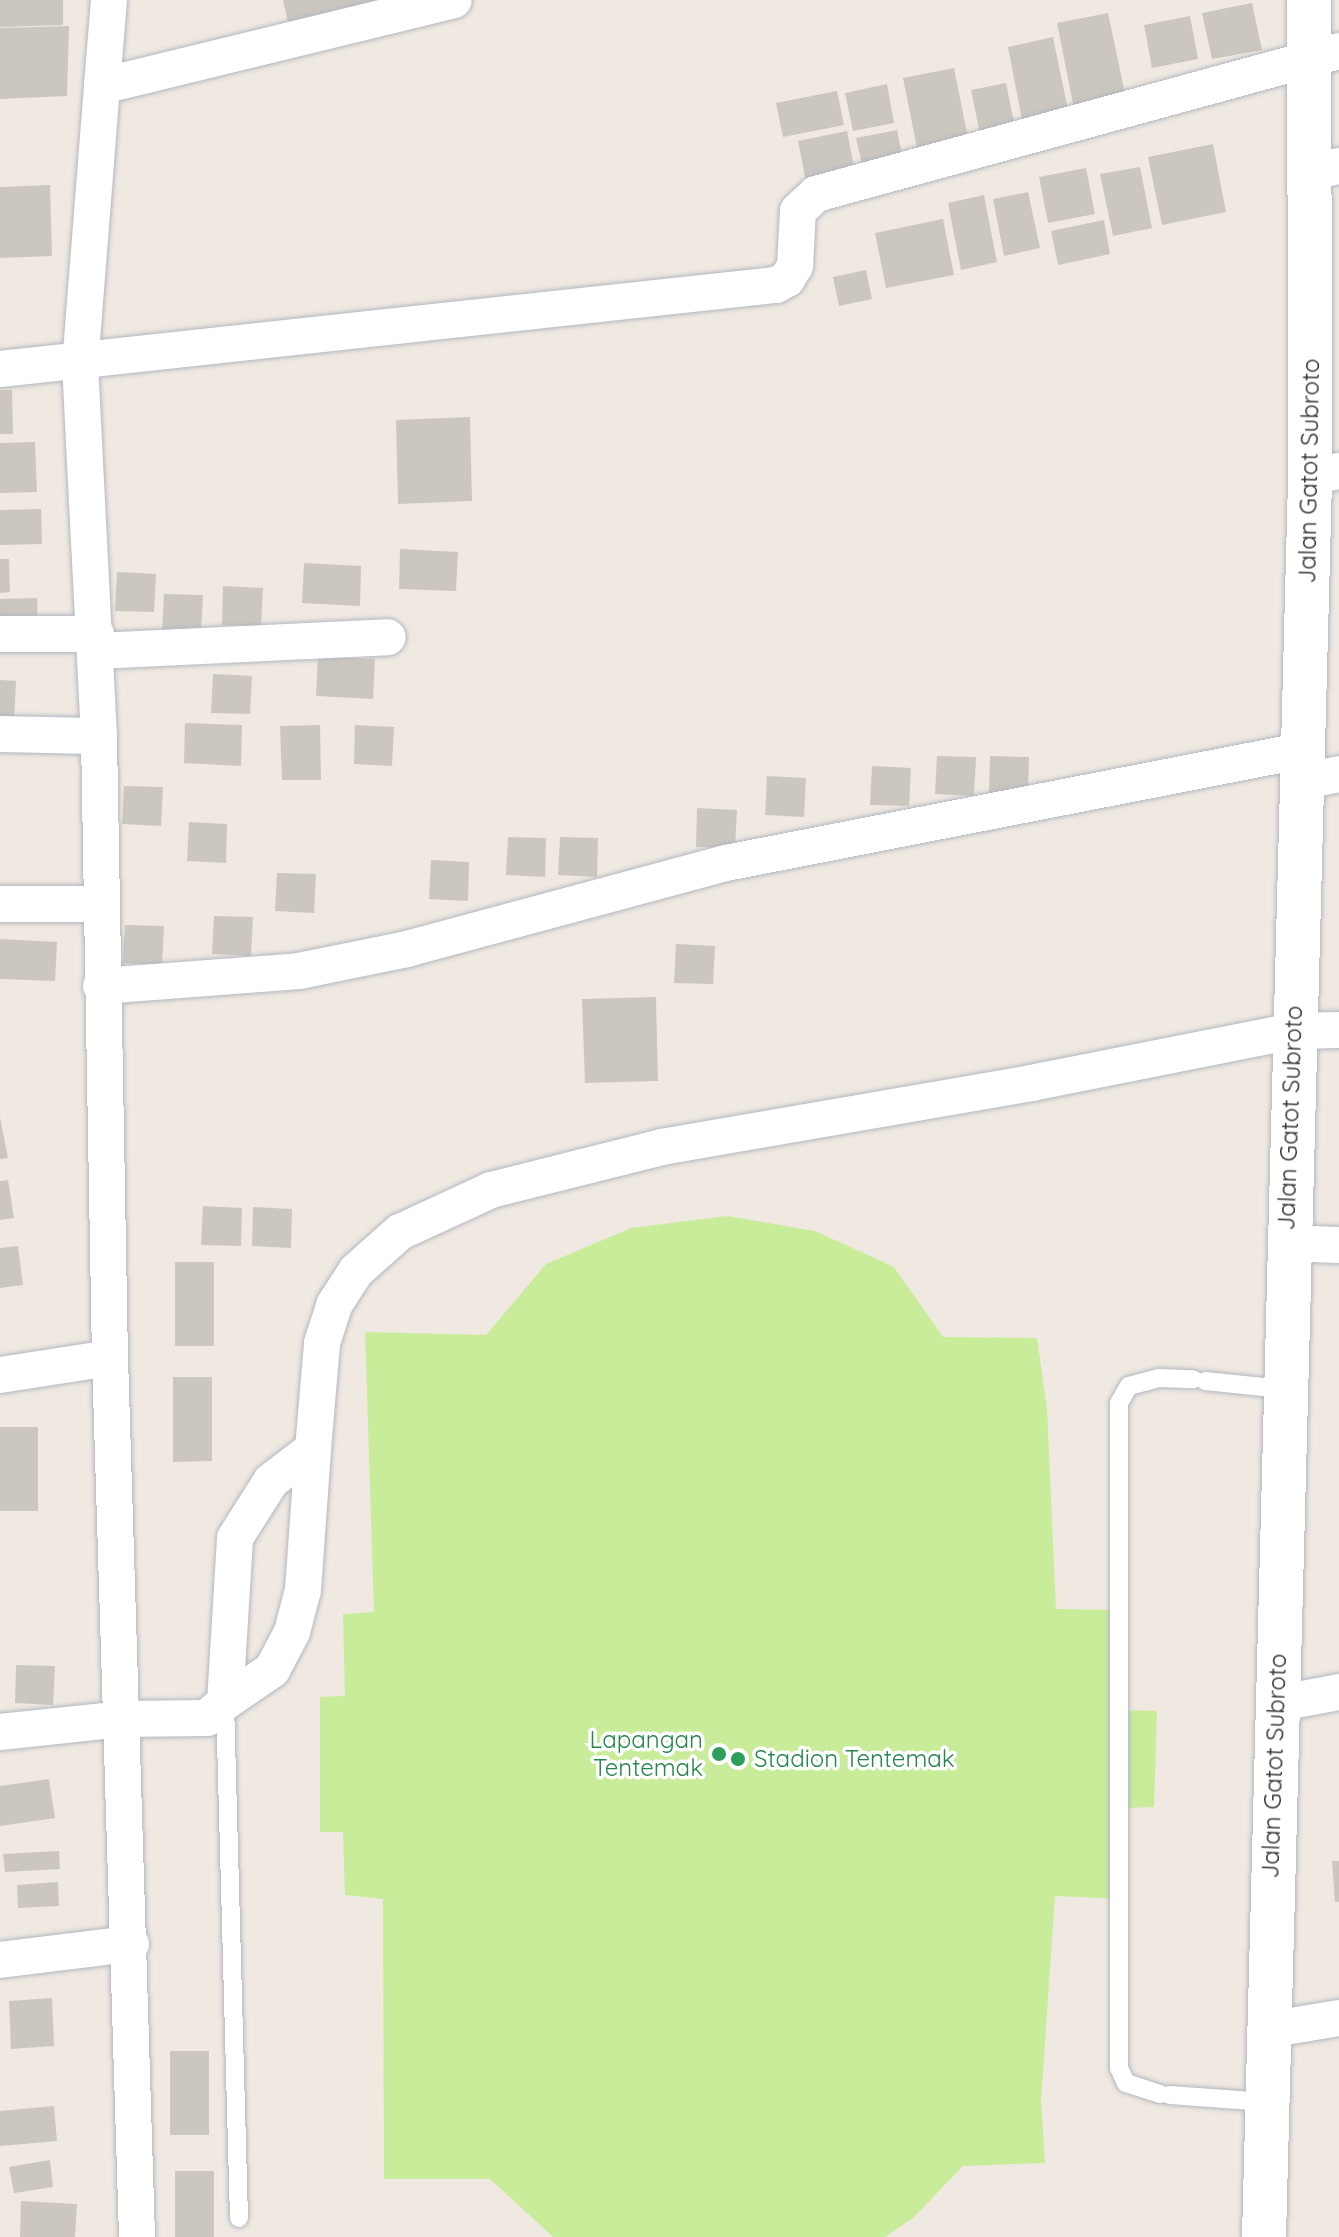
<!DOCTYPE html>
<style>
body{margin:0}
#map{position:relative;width:1339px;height:2237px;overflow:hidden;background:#efe9e1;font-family:Quicksand,sans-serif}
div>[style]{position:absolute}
.pitch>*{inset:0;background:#c9ec9a}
.building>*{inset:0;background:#cbc7bf}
.roads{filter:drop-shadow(0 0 2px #b4b7c1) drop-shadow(0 0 2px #b4b7c1)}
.service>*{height:18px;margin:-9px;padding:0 9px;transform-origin:9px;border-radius:9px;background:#fff}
.minor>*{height:36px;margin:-18px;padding:0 18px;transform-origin:18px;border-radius:18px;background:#fff}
.tertiary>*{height:44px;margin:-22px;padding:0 22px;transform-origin:22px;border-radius:22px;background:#fff}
.dots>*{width:22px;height:22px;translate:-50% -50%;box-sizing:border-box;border:4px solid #fff;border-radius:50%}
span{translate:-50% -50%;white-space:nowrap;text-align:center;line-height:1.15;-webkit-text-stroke:7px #fff;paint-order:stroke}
.street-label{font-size:24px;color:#2e2e2e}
.leisure-label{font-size:24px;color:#27864d}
.right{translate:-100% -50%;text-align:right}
.left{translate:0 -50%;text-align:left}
</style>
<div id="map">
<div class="pitch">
<div style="clip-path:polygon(727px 1216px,815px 1231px,894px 1267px,943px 1337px,1037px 1338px,1047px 1409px,1056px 1609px,1119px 1610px,1118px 1710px,1157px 1711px,1154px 1807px,1121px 1808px,1123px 1899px,1055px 1896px,1041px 2101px,1045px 2163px,963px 2166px,913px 2218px,885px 2237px,553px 2237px,490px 2179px,384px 2179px,383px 1899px,345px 1895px,343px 1832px,320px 1832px,320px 1697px,345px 1696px,343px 1614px,374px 1612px,365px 1332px,486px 1335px,546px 1264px,631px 1228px)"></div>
</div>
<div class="building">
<div style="clip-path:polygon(0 0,63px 0,63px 25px,0 27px)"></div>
<div style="clip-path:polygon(283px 0,387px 0,288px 23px)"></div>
<div style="clip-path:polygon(1252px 3px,1262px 50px,1212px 59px,1202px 13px)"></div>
<div style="clip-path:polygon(1108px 13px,1126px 98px,1074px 109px,1057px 23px)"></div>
<div style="clip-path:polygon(1190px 16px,1198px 59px,1152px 68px,1144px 25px)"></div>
<div style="clip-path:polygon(69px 26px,67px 96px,0 99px,0 28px)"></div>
<div style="clip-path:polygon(1053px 37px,1068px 110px,1022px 120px,1008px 47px)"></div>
<div style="clip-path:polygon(954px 68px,970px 148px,919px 158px,903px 78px)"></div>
<div style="clip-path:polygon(1006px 83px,1017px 137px,982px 144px,971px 90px)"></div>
<div style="clip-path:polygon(887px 84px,894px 123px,853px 131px,845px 93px)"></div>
<div style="clip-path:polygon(837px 91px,844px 125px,783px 137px,776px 103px)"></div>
<div style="clip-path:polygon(897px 130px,903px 160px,863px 168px,856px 138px)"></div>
<div style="clip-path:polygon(847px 131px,855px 172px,806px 182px,798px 141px)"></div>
<div style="clip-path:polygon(1213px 144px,1226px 212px,1162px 225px,1148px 157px)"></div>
<div style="clip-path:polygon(1140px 167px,1152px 228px,1113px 236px,1100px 174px)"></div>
<div style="clip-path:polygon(1086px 168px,1095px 214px,1048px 223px,1039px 177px)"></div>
<div style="clip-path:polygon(50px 185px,52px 256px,0 258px,0 187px)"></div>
<div style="clip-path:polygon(1028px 192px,1040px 248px,1004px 256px,993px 199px)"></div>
<div style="clip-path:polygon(984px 195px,997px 262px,961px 270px,948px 203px)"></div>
<div style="clip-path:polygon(943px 219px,954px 275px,886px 288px,875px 233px)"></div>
<div style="clip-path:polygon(1104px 220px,1110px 254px,1058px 265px,1051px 231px)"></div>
<div style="clip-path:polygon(866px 270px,872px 299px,839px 306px,833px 277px)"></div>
<div style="clip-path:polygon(0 390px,12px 390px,13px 434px,0 434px)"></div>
<div style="clip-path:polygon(470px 417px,472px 501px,398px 504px,396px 420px)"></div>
<div style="clip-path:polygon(35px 442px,37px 492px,0 493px,0 443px)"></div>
<div style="clip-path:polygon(41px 509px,42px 544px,0 545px,0 510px)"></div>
<div style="clip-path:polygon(400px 549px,458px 552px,456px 591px,399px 589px)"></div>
<div style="clip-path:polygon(0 559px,9px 559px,10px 592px,0 593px)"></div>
<div style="clip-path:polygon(304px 563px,361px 566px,360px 606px,302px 603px)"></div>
<div style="clip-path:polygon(117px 572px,156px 574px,154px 612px,115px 611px)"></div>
<div style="clip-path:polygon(223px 586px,263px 588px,261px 626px,222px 625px)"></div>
<div style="clip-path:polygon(164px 594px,203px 595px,201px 634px,162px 632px)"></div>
<div style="clip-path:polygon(37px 598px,38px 628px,0 629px,0 599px)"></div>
<div style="clip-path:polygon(318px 657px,375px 659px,373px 699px,316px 696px)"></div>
<div style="clip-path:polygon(213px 674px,252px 676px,250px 714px,211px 713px)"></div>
<div style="clip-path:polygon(0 680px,16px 681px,14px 721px,0 720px)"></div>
<div style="clip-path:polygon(185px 723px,242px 725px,241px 766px,184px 763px)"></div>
<div style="clip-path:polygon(320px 725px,321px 780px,282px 780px,280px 726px)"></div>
<div style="clip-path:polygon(355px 725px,394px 727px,392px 766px,354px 764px)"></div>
<div style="clip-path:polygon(937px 756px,976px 757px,974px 796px,935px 794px)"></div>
<div style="clip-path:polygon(990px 756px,1029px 757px,1028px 796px,989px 794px)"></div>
<div style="clip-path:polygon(872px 766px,911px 768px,909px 806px,870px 805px)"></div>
<div style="clip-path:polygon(767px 776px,806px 778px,804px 817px,765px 815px)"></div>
<div style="clip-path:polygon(124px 786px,163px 787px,161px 826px,122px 824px)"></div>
<div style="clip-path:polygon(697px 808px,737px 810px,735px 848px,696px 847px)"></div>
<div style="clip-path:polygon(189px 822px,227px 824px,226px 863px,187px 861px)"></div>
<div style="clip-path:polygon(508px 837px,546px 838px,545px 877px,506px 875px)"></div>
<div style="clip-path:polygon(560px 837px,598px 838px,597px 877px,558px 875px)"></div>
<div style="clip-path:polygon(431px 860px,469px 862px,468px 901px,429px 899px)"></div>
<div style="clip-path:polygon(277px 873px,316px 874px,314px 913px,275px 911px)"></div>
<div style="clip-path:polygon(214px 916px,253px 917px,251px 956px,212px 954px)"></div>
<div style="clip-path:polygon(125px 925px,164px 926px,162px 965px,123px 963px)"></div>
<div style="clip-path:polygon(0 939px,57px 942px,55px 981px,0 979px)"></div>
<div style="clip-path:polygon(676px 944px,715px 946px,713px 984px,674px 983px)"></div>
<div style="clip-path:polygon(656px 997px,658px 1081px,585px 1083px,582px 999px)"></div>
<div style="clip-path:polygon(0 1117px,8px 1158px,0 1159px)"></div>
<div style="clip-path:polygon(8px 1180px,14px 1218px,0 1220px,0 1181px)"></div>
<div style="clip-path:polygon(203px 1206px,242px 1208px,241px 1246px,201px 1245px)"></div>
<div style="clip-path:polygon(253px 1207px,292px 1209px,291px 1248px,252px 1246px)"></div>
<div style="clip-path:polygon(18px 1246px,23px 1285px,0 1288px,0 1248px)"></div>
<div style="clip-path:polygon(175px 1262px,214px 1262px,214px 1346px,175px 1346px)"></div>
<div style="clip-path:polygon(173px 1377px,212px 1377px,212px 1461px,173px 1462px)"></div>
<div style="clip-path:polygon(0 1427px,38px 1427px,38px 1511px,0 1511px)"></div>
<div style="clip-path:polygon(16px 1665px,55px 1666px,53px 1705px,15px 1703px)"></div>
<div style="clip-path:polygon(49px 1779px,55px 1818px,0 1826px,0 1786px)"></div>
<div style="clip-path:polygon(59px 1851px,60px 1869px,5px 1872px,3px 1854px)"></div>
<div style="clip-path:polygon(1332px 1861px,1339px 1861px,1339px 1902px,1335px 1902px)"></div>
<div style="clip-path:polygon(58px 1882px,59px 1906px,18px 1908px,17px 1885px)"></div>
<div style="clip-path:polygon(52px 1998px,54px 2046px,11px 2049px,9px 2001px)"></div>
<div style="clip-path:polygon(170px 2051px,209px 2051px,209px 2135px,170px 2135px)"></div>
<div style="clip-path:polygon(54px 2106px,57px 2141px,0 2146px,0 2111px)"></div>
<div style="clip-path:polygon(50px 2160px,53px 2187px,14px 2193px,9px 2167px)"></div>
<div style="clip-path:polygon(175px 2171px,214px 2171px,214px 2237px,175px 2237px)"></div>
<div style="clip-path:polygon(21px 2201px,77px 2204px,75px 2237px,20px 2237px)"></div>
</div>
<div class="roads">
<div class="service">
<div style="left:1205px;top:1381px;width:78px;rotate:5.9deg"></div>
<div style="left:225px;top:1702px;width:516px;rotate:88.45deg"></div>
<div style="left:1160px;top:2094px;width:36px;rotate:-162deg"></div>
<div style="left:1126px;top:2083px;width:17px;rotate:-115deg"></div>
<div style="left:1119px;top:2068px;width:665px;rotate:-90deg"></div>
<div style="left:1119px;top:1403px;width:20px;rotate:-60deg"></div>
<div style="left:1129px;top:1386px;width:31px;rotate:-15deg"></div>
<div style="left:1159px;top:1378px;width:34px;rotate:2deg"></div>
<div style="left:1170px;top:2095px;width:96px;rotate:4.2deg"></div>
</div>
<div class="minor">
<div style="left:109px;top:0;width:86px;rotate:94.7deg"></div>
<div style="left:102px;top:86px;width:362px;rotate:-13.7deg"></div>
<div style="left:102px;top:86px;width:278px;rotate:94.5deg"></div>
<div style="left:80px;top:363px;width:373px;rotate:87.1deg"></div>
<div style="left:99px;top:736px;width:622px;rotate:88.99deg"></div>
<div style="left:110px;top:1358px;width:879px;rotate:88.24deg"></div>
<div style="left:1311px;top:172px;width:29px;rotate:-12deg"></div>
<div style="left:0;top:369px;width:781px;rotate:-6.18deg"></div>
<div style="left:776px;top:285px;width:13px;rotate:-29deg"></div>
<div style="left:787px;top:279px;width:15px;rotate:-58deg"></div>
<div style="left:795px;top:266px;width:55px;rotate:-86.9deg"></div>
<div style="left:798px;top:211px;width:25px;rotate:-43deg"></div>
<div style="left:816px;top:194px;width:542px;rotate:-15.29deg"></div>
<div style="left:1310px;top:477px;width:30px;rotate:-12deg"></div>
<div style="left:0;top:634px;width:96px"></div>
<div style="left:96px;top:651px;width:292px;rotate:-2.7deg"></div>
<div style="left:0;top:734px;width:99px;rotate:1.2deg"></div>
<div style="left:1304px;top:781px;width:36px;rotate:-11deg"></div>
<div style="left:0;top:904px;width:99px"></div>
<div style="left:101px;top:986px;width:199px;rotate:-4.3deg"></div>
<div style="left:299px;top:971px;width:110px;rotate:-11.5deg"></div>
<div style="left:407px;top:949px;width:330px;rotate:-15.1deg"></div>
<div style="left:726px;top:863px;width:590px;rotate:-11.04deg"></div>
<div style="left:1286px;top:1243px;width:53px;rotate:2.2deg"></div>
<div style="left:0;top:1375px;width:111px;rotate:-8.8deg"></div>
<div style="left:225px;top:1702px;width:57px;rotate:-34.2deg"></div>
<div style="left:272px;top:1670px;width:43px;rotate:-62.2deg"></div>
<div style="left:292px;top:1632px;width:43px;rotate:-75.3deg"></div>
<div style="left:303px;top:1590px;width:141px;rotate:-85.9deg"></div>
<div style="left:1276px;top:1704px;width:64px;rotate:-10.8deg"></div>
<div style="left:0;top:1732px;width:122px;rotate:-6.1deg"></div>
<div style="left:121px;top:1719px;width:86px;rotate:-0.7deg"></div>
<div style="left:207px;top:1718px;width:24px;rotate:-42deg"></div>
<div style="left:225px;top:1702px;width:164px;rotate:-86.5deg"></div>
<div style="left:235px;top:1538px;width:67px;rotate:-57.7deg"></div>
<div style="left:271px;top:1481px;width:53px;rotate:-37.3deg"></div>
<div style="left:313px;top:1449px;width:106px;rotate:-85.1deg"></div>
<div style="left:322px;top:1343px;width:40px;rotate:-72deg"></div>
<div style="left:334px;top:1305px;width:40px;rotate:-57.1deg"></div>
<div style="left:356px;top:1271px;width:59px;rotate:-41.6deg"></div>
<div style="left:400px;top:1232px;width:100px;rotate:-24.8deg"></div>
<div style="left:491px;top:1190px;width:176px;rotate:-14.1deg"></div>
<div style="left:662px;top:1147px;width:375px;rotate:-9.8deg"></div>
<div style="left:1031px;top:1083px;width:267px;rotate:-11.2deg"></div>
<div style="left:1293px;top:1031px;width:46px;rotate:-1.2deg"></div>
<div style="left:0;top:1960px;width:132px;rotate:-7deg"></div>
<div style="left:1267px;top:2030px;width:73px;rotate:-9.5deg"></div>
</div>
<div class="tertiary">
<div style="left:1264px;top:2237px;width:1761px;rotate:-88.5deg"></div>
<div style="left:1310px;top:477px;width:477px;rotate:-90.1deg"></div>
</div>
</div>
<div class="dots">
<div style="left:719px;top:1754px;background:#2e9e5b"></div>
<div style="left:738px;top:1759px;background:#2e9e5b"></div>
</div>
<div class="street-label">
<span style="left:1309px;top:471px;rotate:-89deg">Jalan Gatot Subroto</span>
<span style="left:1290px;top:1118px;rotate:-88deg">Jalan Gatot Subroto</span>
<span style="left:1274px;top:1766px;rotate:-88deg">Jalan Gatot Subroto</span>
</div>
<div class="leisure-label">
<span class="right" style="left:703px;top:1754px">Lapangan<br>Tentemak</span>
<span class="left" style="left:754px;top:1759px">Stadion Tentemak</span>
</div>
</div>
